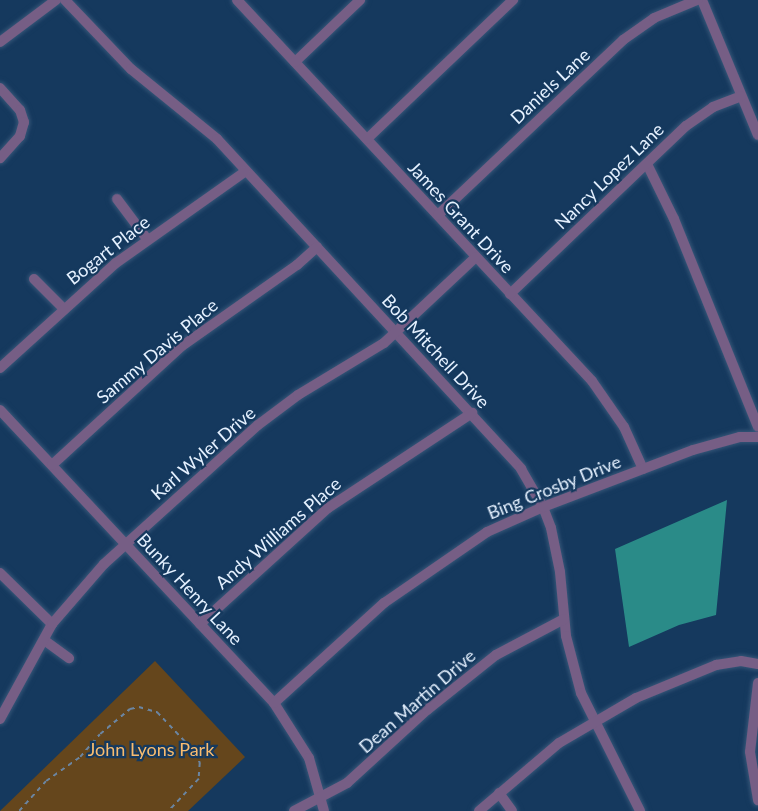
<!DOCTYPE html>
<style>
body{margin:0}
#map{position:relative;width:758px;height:811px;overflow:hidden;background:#15395e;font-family:Lato,sans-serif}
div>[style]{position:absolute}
.green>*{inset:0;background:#65461c}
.water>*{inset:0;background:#2a8b88}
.path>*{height:1.5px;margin-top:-0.75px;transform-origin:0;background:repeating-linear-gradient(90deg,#6b85a1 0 4.5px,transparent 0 9px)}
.roads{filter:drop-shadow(0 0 2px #365678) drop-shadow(0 0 2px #365678)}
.minor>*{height:10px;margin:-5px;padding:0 5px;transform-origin:5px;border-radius:5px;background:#765e85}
span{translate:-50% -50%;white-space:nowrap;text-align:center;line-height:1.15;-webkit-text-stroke:4.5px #15395e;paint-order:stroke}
.street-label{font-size:18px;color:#e5f1ff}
.park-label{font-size:18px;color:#f9bc6f}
</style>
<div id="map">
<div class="green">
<div style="clip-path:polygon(155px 661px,245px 757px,188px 811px,0 811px)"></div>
</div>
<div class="water">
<div style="clip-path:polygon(727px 500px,716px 615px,679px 625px,629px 647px,615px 549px)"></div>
</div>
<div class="path">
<div style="left:19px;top:811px;width:40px;rotate:-48deg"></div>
<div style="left:46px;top:781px;width:42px;rotate:-35.2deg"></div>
<div style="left:80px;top:757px;width:30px;rotate:-49deg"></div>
<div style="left:100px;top:734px;width:39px;rotate:-40deg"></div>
<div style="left:130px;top:709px;width:9px;rotate:-13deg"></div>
<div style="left:139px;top:707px;width:19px;rotate:16deg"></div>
<div style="left:157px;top:712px;width:57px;rotate:46.4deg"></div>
<div style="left:196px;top:753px;width:11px;rotate:68deg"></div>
<div style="left:200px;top:763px;width:16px;rotate:94deg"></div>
<div style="left:199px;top:779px;width:44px;rotate:133.2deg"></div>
</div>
<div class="roads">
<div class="minor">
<div style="left:65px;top:0;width:95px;rotate:46.3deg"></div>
<div style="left:131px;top:69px;width:111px;rotate:39.1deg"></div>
<div style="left:217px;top:139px;width:449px;rotate:47.3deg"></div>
<div style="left:521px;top:469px;width:44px;rotate:59.9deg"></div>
<div style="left:543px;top:507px;width:22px;rotate:69deg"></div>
<div style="left:551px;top:528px;width:45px;rotate:78.4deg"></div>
<div style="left:560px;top:572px;width:64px;rotate:84.6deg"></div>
<div style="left:566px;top:636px;width:59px;rotate:75.3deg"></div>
<div style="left:581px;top:693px;width:132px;rotate:63.4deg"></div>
<div style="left:237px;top:0;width:521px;rotate:47.02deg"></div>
<div style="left:592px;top:381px;width:56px;rotate:55.2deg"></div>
<div style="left:624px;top:427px;width:46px;rotate:65.7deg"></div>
<div style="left:702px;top:0;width:146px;rotate:67.5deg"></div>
<div style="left:0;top:42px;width:70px;rotate:-36.9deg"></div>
<div style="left:295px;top:62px;width:90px;rotate:-43.6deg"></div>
<div style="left:0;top:88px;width:30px;rotate:48deg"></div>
<div style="left:20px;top:110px;width:13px;rotate:72deg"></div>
<div style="left:24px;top:122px;width:15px;rotate:106deg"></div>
<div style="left:20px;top:136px;width:30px;rotate:132deg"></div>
<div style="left:367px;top:139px;width:202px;rotate:-43.6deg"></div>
<div style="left:647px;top:164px;width:61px;rotate:63.9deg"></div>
<div style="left:674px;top:219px;width:224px;rotate:68deg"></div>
<div style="left:117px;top:199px;width:50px;rotate:53.1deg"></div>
<div style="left:438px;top:215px;width:255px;rotate:-43.4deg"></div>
<div style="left:623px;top:40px;width:38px;rotate:-35deg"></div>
<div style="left:654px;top:18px;width:47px;rotate:-22.7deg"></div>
<div style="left:34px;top:279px;width:41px;rotate:45deg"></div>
<div style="left:510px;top:294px;width:243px;rotate:-43.7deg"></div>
<div style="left:686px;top:126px;width:33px;rotate:-35deg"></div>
<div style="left:713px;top:107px;width:30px;rotate:-21deg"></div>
<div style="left:0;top:368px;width:156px;rotate:-42.2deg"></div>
<div style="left:116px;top:263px;width:159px;rotate:-35.3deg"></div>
<div style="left:0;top:410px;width:401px;rotate:46.9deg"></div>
<div style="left:274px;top:703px;width:65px;rotate:57.5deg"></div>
<div style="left:309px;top:758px;width:55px;rotate:74.2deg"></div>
<div style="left:52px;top:465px;width:176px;rotate:-42.5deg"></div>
<div style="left:182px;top:346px;width:141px;rotate:-35.2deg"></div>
<div style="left:297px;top:265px;width:27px;rotate:-42deg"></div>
<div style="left:0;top:573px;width:73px;rotate:44.4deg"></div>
<div style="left:200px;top:624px;width:173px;rotate:-42.2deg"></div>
<div style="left:328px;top:508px;width:173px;rotate:-33.4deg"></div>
<div style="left:44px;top:640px;width:31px;rotate:36deg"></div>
<div style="left:758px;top:683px;width:69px;rotate:96.6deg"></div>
<div style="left:750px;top:752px;width:49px;rotate:80.5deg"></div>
<div style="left:274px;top:703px;width:149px;rotate:-42.3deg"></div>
<div style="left:384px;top:603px;width:125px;rotate:-34.6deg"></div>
<div style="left:487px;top:532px;width:61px;rotate:-24.1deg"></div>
<div style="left:543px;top:507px;width:160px;rotate:-20.8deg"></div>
<div style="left:693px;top:450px;width:49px;rotate:-15.5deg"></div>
<div style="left:740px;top:437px;width:18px"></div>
<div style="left:0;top:719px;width:108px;rotate:-61.3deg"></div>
<div style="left:52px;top:624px;width:79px;rotate:-49.1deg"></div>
<div style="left:104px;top:564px;width:207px;rotate:-42.1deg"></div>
<div style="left:258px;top:425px;width:50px;rotate:-36.9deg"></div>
<div style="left:298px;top:395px;width:100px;rotate:-31.2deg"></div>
<div style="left:384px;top:343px;width:126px;rotate:-43.1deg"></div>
<div style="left:499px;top:793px;width:22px;rotate:54deg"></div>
<div style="left:294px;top:811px;width:60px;rotate:-27.8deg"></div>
<div style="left:347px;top:783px;width:108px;rotate:-42.4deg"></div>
<div style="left:427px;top:710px;width:88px;rotate:-38.6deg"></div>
<div style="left:496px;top:655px;width:77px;rotate:-27.9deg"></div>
<div style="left:479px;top:811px;width:105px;rotate:-40.4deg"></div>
<div style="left:559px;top:743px;width:89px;rotate:-30.3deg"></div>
<div style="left:636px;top:698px;width:87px;rotate:-22.4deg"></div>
<div style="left:716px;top:665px;width:25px;rotate:-9deg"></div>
<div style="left:741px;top:661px;width:17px;rotate:10deg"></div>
</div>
</div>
<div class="street-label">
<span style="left:550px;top:86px;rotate:-43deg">Daniels Lane</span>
<span style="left:609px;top:176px;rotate:-44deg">Nancy Lopez Lane</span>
<span style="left:461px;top:217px;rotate:47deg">James Grant Drive</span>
<span style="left:108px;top:250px;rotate:-38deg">Bogart Place</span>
<span style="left:157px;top:351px;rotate:-40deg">Sammy Davis Place</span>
<span style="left:436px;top:351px;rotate:47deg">Bob Mitchell Drive</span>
<span style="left:203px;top:453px;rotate:-41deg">Karl Wyler Drive</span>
<span style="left:554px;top:487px;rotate:-22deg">Bing Crosby Drive</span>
<span style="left:278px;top:533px;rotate:-41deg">Andy Williams Place</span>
<span style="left:190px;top:589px;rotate:47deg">Bunky Henry Lane</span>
<span style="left:417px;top:701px;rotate:-41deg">Dean Martin Drive</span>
</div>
<div class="park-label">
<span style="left:151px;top:749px">John Lyons Park</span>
</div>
</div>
